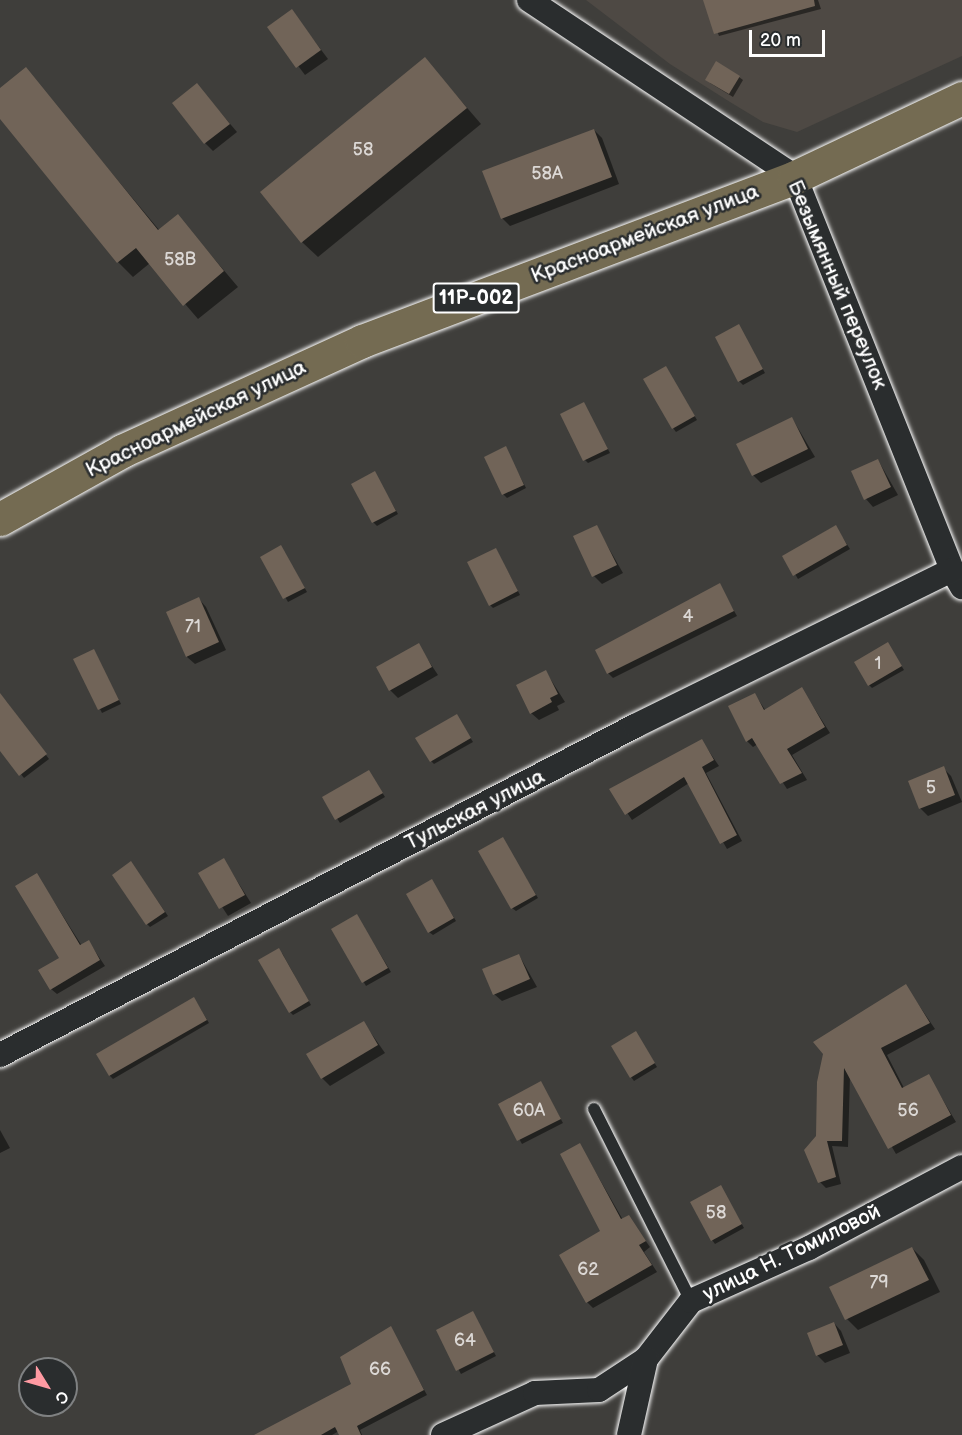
<!DOCTYPE html>
<meta charset="utf-8">
<style>
body{margin:0}
#map{position:relative;width:962px;height:1435px;overflow:hidden;background:#3f3e3b;font-family:"Balsamiq Sans",sans-serif}
div>[style]{position:absolute}
.built>*{inset:0;background:#4e4944}
.shadow>*{inset:0;background:#0007}
.building>*{inset:0;background:#716458}
.roads{filter:drop-shadow(0 0 2px #fff) drop-shadow(0 0 2px #fff)}
.service>*{height:12px;margin:-6px;padding:0 6px;transform-origin:6px;border-radius:6px;background:#2a2d2e}
.minor>*{height:24px;margin:-12px;padding:0 12px;transform-origin:12px;border-radius:12px;background:#2a2d2e}
.primary>*{height:33px;margin:-16.5px;padding:0 16.5px;transform-origin:16.5px;border-radius:16.5px;background:#746b52}
span{translate:-50% -50%;white-space:nowrap;text-align:center;line-height:1.15;-webkit-text-stroke:5px #2a2d2e;paint-order:stroke}
.number-label{font-size:18px;color:#dcd8d5}
.number-label span{-webkit-text-stroke-width:0}
.shield-label span{padding:2px 4px;background:#2a2d2e;border:2px solid;border-radius:4px;-webkit-text-stroke-width:0}
.shield-label{font-size:20px;color:#fff;font-weight:700}
.street-label{font-size:21px;color:#fff}
.north{position:absolute;left:18px;top:1357px;width:60px;height:60px;box-sizing:border-box;background:#2a2d2e;border:2px solid #7f8182;border-radius:50%;rotate:127deg;font-size:16px;font-weight:700;line-height:24px;text-align:center;color:#fff}
.north::after{content:'';display:block;margin:auto;width:21px;height:27px;background:#ff9aa2;clip-path:polygon(50% 0,100% 100%,50% 72%,0 100%)}
.scale{position:absolute;left:749px;top:30px;width:76px;height:27px;box-sizing:border-box;border:3px solid #fff;border-top:0;padding-left:8px;font-size:18px;line-height:21px;white-space:nowrap;color:#fff;-webkit-text-stroke:4px #2a2d2e;paint-order:stroke}
</style>
<div id="map">
<div class="built">
<div style="clip-path:polygon(586px 0,962px 0,962px 56px,797px 132px,763px 122px,730px 102px,670px 64px)"></div>
</div>
<div class="shadow">
<div style="clip-path:polygon(705px 0,818px 0,821px 9px,719px 36px)"></div>
<div style="clip-path:polygon(292px 11px,328px 59px,305px 75px,269px 27px)"></div>
<div style="clip-path:polygon(425px 59px,481px 124px,318px 257px,302px 242px)"></div>
<div style="clip-path:polygon(25px 69px,160px 231px,178px 216px,238px 287px,198px 319px,150px 263px,133px 277px,118px 262px,0 117px,0 90px)"></div>
<div style="clip-path:polygon(739px 77px,743px 80px,733px 97px,710px 83px)"></div>
<div style="clip-path:polygon(197px 85px,237px 132px,213px 151px,205px 143px)"></div>
<div style="clip-path:polygon(594px 130px,602px 138px,619px 184px,510px 226px,502px 218px)"></div>
<div style="clip-path:polygon(739px 326px,765px 373px,743px 385px,739px 381px)"></div>
<div style="clip-path:polygon(666px 368px,697px 420px,676px 432px,673px 428px)"></div>
<div style="clip-path:polygon(584px 404px,610px 453px,588px 463px,585px 460px)"></div>
<div style="clip-path:polygon(792px 418px,815px 457px,761px 483px,753px 475px)"></div>
<div style="clip-path:polygon(505px 448px,526px 488px,507px 498px,503px 494px)"></div>
<div style="clip-path:polygon(878px 460px,898px 495px,873px 507px,866px 499px)"></div>
<div style="clip-path:polygon(374px 473px,398px 514px,377px 526px,373px 522px)"></div>
<div style="clip-path:polygon(596px 526px,623px 573px,602px 584px,594px 576px)"></div>
<div style="clip-path:polygon(835px 526px,850px 549px,798px 579px,784px 556px)"></div>
<div style="clip-path:polygon(281px 547px,307px 592px,288px 602px,262px 557px)"></div>
<div style="clip-path:polygon(496px 549px,520px 595px,493px 608px,490px 605px)"></div>
<div style="clip-path:polygon(719px 585px,737px 616px,613px 678px,608px 673px)"></div>
<div style="clip-path:polygon(199px 599px,206px 607px,226px 650px,195px 664px,187px 657px,168px 613px)"></div>
<div style="clip-path:polygon(888px 644px,904px 670px,872px 688px,869px 685px)"></div>
<div style="clip-path:polygon(418px 645px,438px 675px,398px 698px,390px 690px)"></div>
<div style="clip-path:polygon(94px 651px,121px 704px,102px 713px,75px 659px)"></div>
<div style="clip-path:polygon(546px 672px,565px 702px,557px 706px,559px 710px,539px 720px,531px 713px)"></div>
<div style="clip-path:polygon(802px 689px,830px 733px,792px 755px,807px 780px,787px 789px,758px 744px,753px 747px,747px 741px,755px 695px,766px 711px)"></div>
<div style="clip-path:polygon(0 700px,6px 701px,49px 759px,24px 778px,0 748px)"></div>
<div style="clip-path:polygon(457px 716px,473px 742px,434px 764px,431px 761px)"></div>
<div style="clip-path:polygon(702px 741px,719px 766px,706px 773px,742px 841px,727px 849px,689px 783px,632px 820px,612px 790px)"></div>
<div style="clip-path:polygon(943px 768px,951px 776px,962px 802px,928px 816px,920px 808px)"></div>
<div style="clip-path:polygon(369px 772px,385px 797px,340px 823px,324px 798px)"></div>
<div style="clip-path:polygon(502px 839px,538px 898px,516px 911px,512px 908px)"></div>
<div style="clip-path:polygon(224px 860px,251px 903px,228px 916px,200px 873px)"></div>
<div style="clip-path:polygon(134px 867px,168px 916px,150px 927px,147px 924px)"></div>
<div style="clip-path:polygon(37px 875px,82px 946px,89px 942px,105px 966px,57px 994px,51px 989px,61px 958px)"></div>
<div style="clip-path:polygon(432px 881px,456px 921px,433px 935px,429px 932px)"></div>
<div style="clip-path:polygon(357px 916px,391px 972px,366px 986px,333px 930px)"></div>
<div style="clip-path:polygon(282px 953px,311px 1005px,293px 1015px,290px 1012px)"></div>
<div style="clip-path:polygon(519px 955px,537px 987px,502px 1001px,494px 994px)"></div>
<div style="clip-path:polygon(906px 986px,935px 1029px,887px 1055px,904px 1088px,928px 1075px,956px 1122px,896px 1154px,850px 1075px,848px 1147px,832px 1146px,841px 1184px,826px 1188px,820px 1182px,818px 1082px)"></div>
<div style="clip-path:polygon(197px 1003px,209px 1023px,113px 1079px,110px 1076px,98px 1055px)"></div>
<div style="clip-path:polygon(364px 1023px,385px 1053px,330px 1086px,322px 1078px)"></div>
<div style="clip-path:polygon(636px 1033px,657px 1067px,634px 1081px,631px 1077px)"></div>
<div style="clip-path:polygon(541px 1083px,563px 1123px,522px 1144px,500px 1104px)"></div>
<div style="clip-path:polygon(0 1130px,10px 1148px,0 1153px)"></div>
<div style="clip-path:polygon(580px 1145px,623px 1220px,628px 1216px,650px 1247px,644px 1252px,657px 1272px,593px 1308px,587px 1302px,602px 1232px)"></div>
<div style="clip-path:polygon(721px 1187px,744px 1228px,715px 1244px,712px 1240px)"></div>
<div style="clip-path:polygon(912px 1248px,924px 1260px,940px 1292px,858px 1330px,847px 1319px)"></div>
<div style="clip-path:polygon(473px 1313px,496px 1356px,461px 1374px,438px 1331px)"></div>
<div style="clip-path:polygon(834px 1323px,841px 1331px,850px 1353px,825px 1363px,817px 1355px)"></div>
<div style="clip-path:polygon(390px 1328px,427px 1395px,360px 1430px,362px 1435px,341px 1435px,339px 1431px,332px 1435px,257px 1435px,353px 1385px)"></div>
</div>
<div class="building">
<div style="clip-path:polygon(703px 0,814px 0,815px 6px,714px 34px)"></div>
<div style="clip-path:polygon(292px 9px,321px 50px,296px 68px,267px 27px)"></div>
<div style="clip-path:polygon(425px 57px,467px 108px,301px 243px,260px 192px)"></div>
<div style="clip-path:polygon(716px 61px,740px 76px,729px 94px,705px 80px)"></div>
<div style="clip-path:polygon(26px 67px,158px 230px,178px 214px,224px 271px,183px 306px,136px 248px,117px 263px,0 119px,0 88px)"></div>
<div style="clip-path:polygon(197px 83px,230px 124px,204px 144px,172px 103px)"></div>
<div style="clip-path:polygon(594px 129px,612px 177px,501px 219px,482px 171px)"></div>
<div style="clip-path:polygon(739px 324px,763px 369px,738px 382px,715px 337px)"></div>
<div style="clip-path:polygon(666px 366px,695px 416px,672px 429px,643px 379px)"></div>
<div style="clip-path:polygon(584px 402px,608px 449px,583px 461px,560px 414px)"></div>
<div style="clip-path:polygon(792px 417px,808px 449px,752px 476px,736px 444px)"></div>
<div style="clip-path:polygon(506px 446px,524px 485px,502px 495px,484px 457px)"></div>
<div style="clip-path:polygon(878px 459px,891px 487px,864px 500px,851px 471px)"></div>
<div style="clip-path:polygon(375px 471px,396px 511px,372px 523px,351px 484px)"></div>
<div style="clip-path:polygon(597px 525px,617px 565px,592px 577px,573px 536px)"></div>
<div style="clip-path:polygon(836px 525px,847px 545px,793px 576px,782px 556px)"></div>
<div style="clip-path:polygon(281px 545px,305px 588px,283px 599px,260px 557px)"></div>
<div style="clip-path:polygon(496px 548px,518px 591px,489px 606px,467px 562px)"></div>
<div style="clip-path:polygon(720px 583px,734px 611px,607px 674px,595px 650px)"></div>
<div style="clip-path:polygon(199px 597px,219px 642px,186px 657px,166px 612px)"></div>
<div style="clip-path:polygon(888px 642px,902px 666px,868px 686px,854px 662px)"></div>
<div style="clip-path:polygon(419px 643px,432px 667px,389px 691px,376px 667px)"></div>
<div style="clip-path:polygon(94px 649px,119px 700px,98px 710px,73px 659px)"></div>
<div style="clip-path:polygon(546px 670px,558px 694px,550px 698px,552px 702px,530px 714px,516px 685px)"></div>
<div style="clip-path:polygon(802px 687px,825px 727px,787px 749px,802px 773px,780px 784px,752px 738px,746px 742px,728px 706px,755px 693px,764px 710px)"></div>
<div style="clip-path:polygon(0 693px,47px 754px,19px 776px,0 751px)"></div>
<div style="clip-path:polygon(457px 714px,471px 738px,430px 762px,415px 738px)"></div>
<div style="clip-path:polygon(702px 739px,714px 760px,702px 767px,737px 835px,720px 844px,684px 777px,625px 815px,609px 789px)"></div>
<div style="clip-path:polygon(944px 766px,955px 795px,919px 809px,908px 781px)"></div>
<div style="clip-path:polygon(369px 770px,383px 793px,335px 820px,322px 797px)"></div>
<div style="clip-path:polygon(503px 837px,536px 895px,511px 909px,478px 851px)"></div>
<div style="clip-path:polygon(224px 858px,245px 895px,219px 909px,198px 873px)"></div>
<div style="clip-path:polygon(131px 861px,165px 912px,146px 925px,112px 875px)"></div>
<div style="clip-path:polygon(37px 873px,80px 945px,89px 940px,100px 960px,50px 990px,38px 970px,59px 958px,15px 886px)"></div>
<div style="clip-path:polygon(432px 879px,454px 918px,428px 933px,406px 894px)"></div>
<div style="clip-path:polygon(357px 914px,388px 968px,362px 983px,331px 929px)"></div>
<div style="clip-path:polygon(279px 948px,309px 1001px,289px 1013px,258px 960px)"></div>
<div style="clip-path:polygon(519px 954px,530px 979px,493px 995px,482px 969px)"></div>
<div style="clip-path:polygon(906px 984px,930px 1023px,881px 1048px,902px 1088px,929px 1074px,951px 1115px,888px 1149px,844px 1068px,842px 1141px,827px 1141px,836px 1177px,818px 1183px,804px 1150px,816px 1136px,817px 1082px,823px 1054px,813px 1042px)"></div>
<div style="clip-path:polygon(194px 997px,207px 1020px,109px 1076px,96px 1054px)"></div>
<div style="clip-path:polygon(364px 1021px,378px 1045px,321px 1079px,306px 1054px)"></div>
<div style="clip-path:polygon(636px 1031px,655px 1063px,630px 1078px,611px 1046px)"></div>
<div style="clip-path:polygon(541px 1081px,561px 1119px,517px 1141px,498px 1104px)"></div>
<div style="clip-path:polygon(580px 1143px,621px 1219px,629px 1215px,646px 1241px,639px 1245px,652px 1265px,586px 1303px,559px 1255px,600px 1231px,560px 1154px)"></div>
<div style="clip-path:polygon(721px 1185px,742px 1224px,711px 1241px,690px 1202px)"></div>
<div style="clip-path:polygon(912px 1247px,929px 1280px,845px 1320px,829px 1287px)"></div>
<div style="clip-path:polygon(473px 1311px,494px 1352px,456px 1371px,436px 1330px)"></div>
<div style="clip-path:polygon(834px 1322px,843px 1345px,816px 1356px,807px 1333px)"></div>
<div style="clip-path:polygon(391px 1326px,424px 1390px,357px 1426px,361px 1435px,339px 1435px,335px 1427px,321px 1435px,254px 1435px,351px 1384px,340px 1357px)"></div>
</div>
<div class="roads">
<div class="service">
<div style="left:594px;top:1109px;width:215px;rotate:63.2deg"></div>
</div>
<div class="minor">
<div style="left:529px;top:0;width:320px;rotate:33.6deg"></div>
<div style="left:795px;top:177px;width:423px;rotate:68.2deg"></div>
<div style="left:952px;top:570px;width:20px;rotate:60deg"></div>
<div style="left:0;top:1055px;width:715px;rotate:-27.39deg"></div>
<div style="left:635px;top:726px;width:353px;rotate:-26.2deg"></div>
<div style="left:443px;top:1435px;width:101px;rotate:-24.5deg"></div>
<div style="left:535px;top:1393px;width:64px;rotate:-2.7deg"></div>
<div style="left:599px;top:1390px;width:56px;rotate:-33.4deg"></div>
<div style="left:646px;top:1359px;width:73px;rotate:-52.2deg"></div>
<div style="left:691px;top:1301px;width:129px;rotate:-24.2deg"></div>
<div style="left:809px;top:1248px;width:173px;rotate:-27.9deg"></div>
<div style="left:629px;top:1435px;width:78px;rotate:-77.4deg"></div>
</div>
<div class="primary">
<div style="left:0;top:519px;width:140px;rotate:-29.1deg"></div>
<div style="left:122px;top:451px;width:264px;rotate:-24.6deg"></div>
<div style="left:362px;top:341px;width:463px;rotate:-20.7deg"></div>
<div style="left:795px;top:177px;width:185px;rotate:-25.3deg"></div>
</div>
</div>
<div class="number-label">
<span style="left:363px;top:150px">58</span>
<span style="left:547px;top:174px">58А</span>
<span style="left:180px;top:260px">58В</span>
<span style="left:688px;top:617px">4</span>
<span style="left:193px;top:627px">71</span>
<span style="left:878px;top:664px">1</span>
<span style="left:931px;top:788px">5</span>
<span style="left:529px;top:1111px">60А</span>
<span style="left:908px;top:1111px">56</span>
<span style="left:716px;top:1213px">58</span>
<span style="left:588px;top:1270px">62</span>
<span style="left:879px;top:1283px">79</span>
<span style="left:465px;top:1341px">64</span>
<span style="left:380px;top:1370px">66</span>
</div>
<div class="shield-label">
<span style="left:476px;top:298px">11Р-002</span>
</div>
<div class="street-label">
<span style="left:645px;top:234px;rotate:-21deg">Красноармейская улица</span>
<span style="left:837px;top:285px;rotate:67deg">Безымянный переулок</span>
<span style="left:196px;top:419px;rotate:-26deg">Красноармейская улица</span>
<span style="left:475px;top:810px;rotate:-27deg">Тульская улица</span>
<span style="left:792px;top:1253px;rotate:-26deg">улица Н. Томиловой</span>
</div>
<div class="north">С</div>
<div class="scale">20 m</div>
</div>
